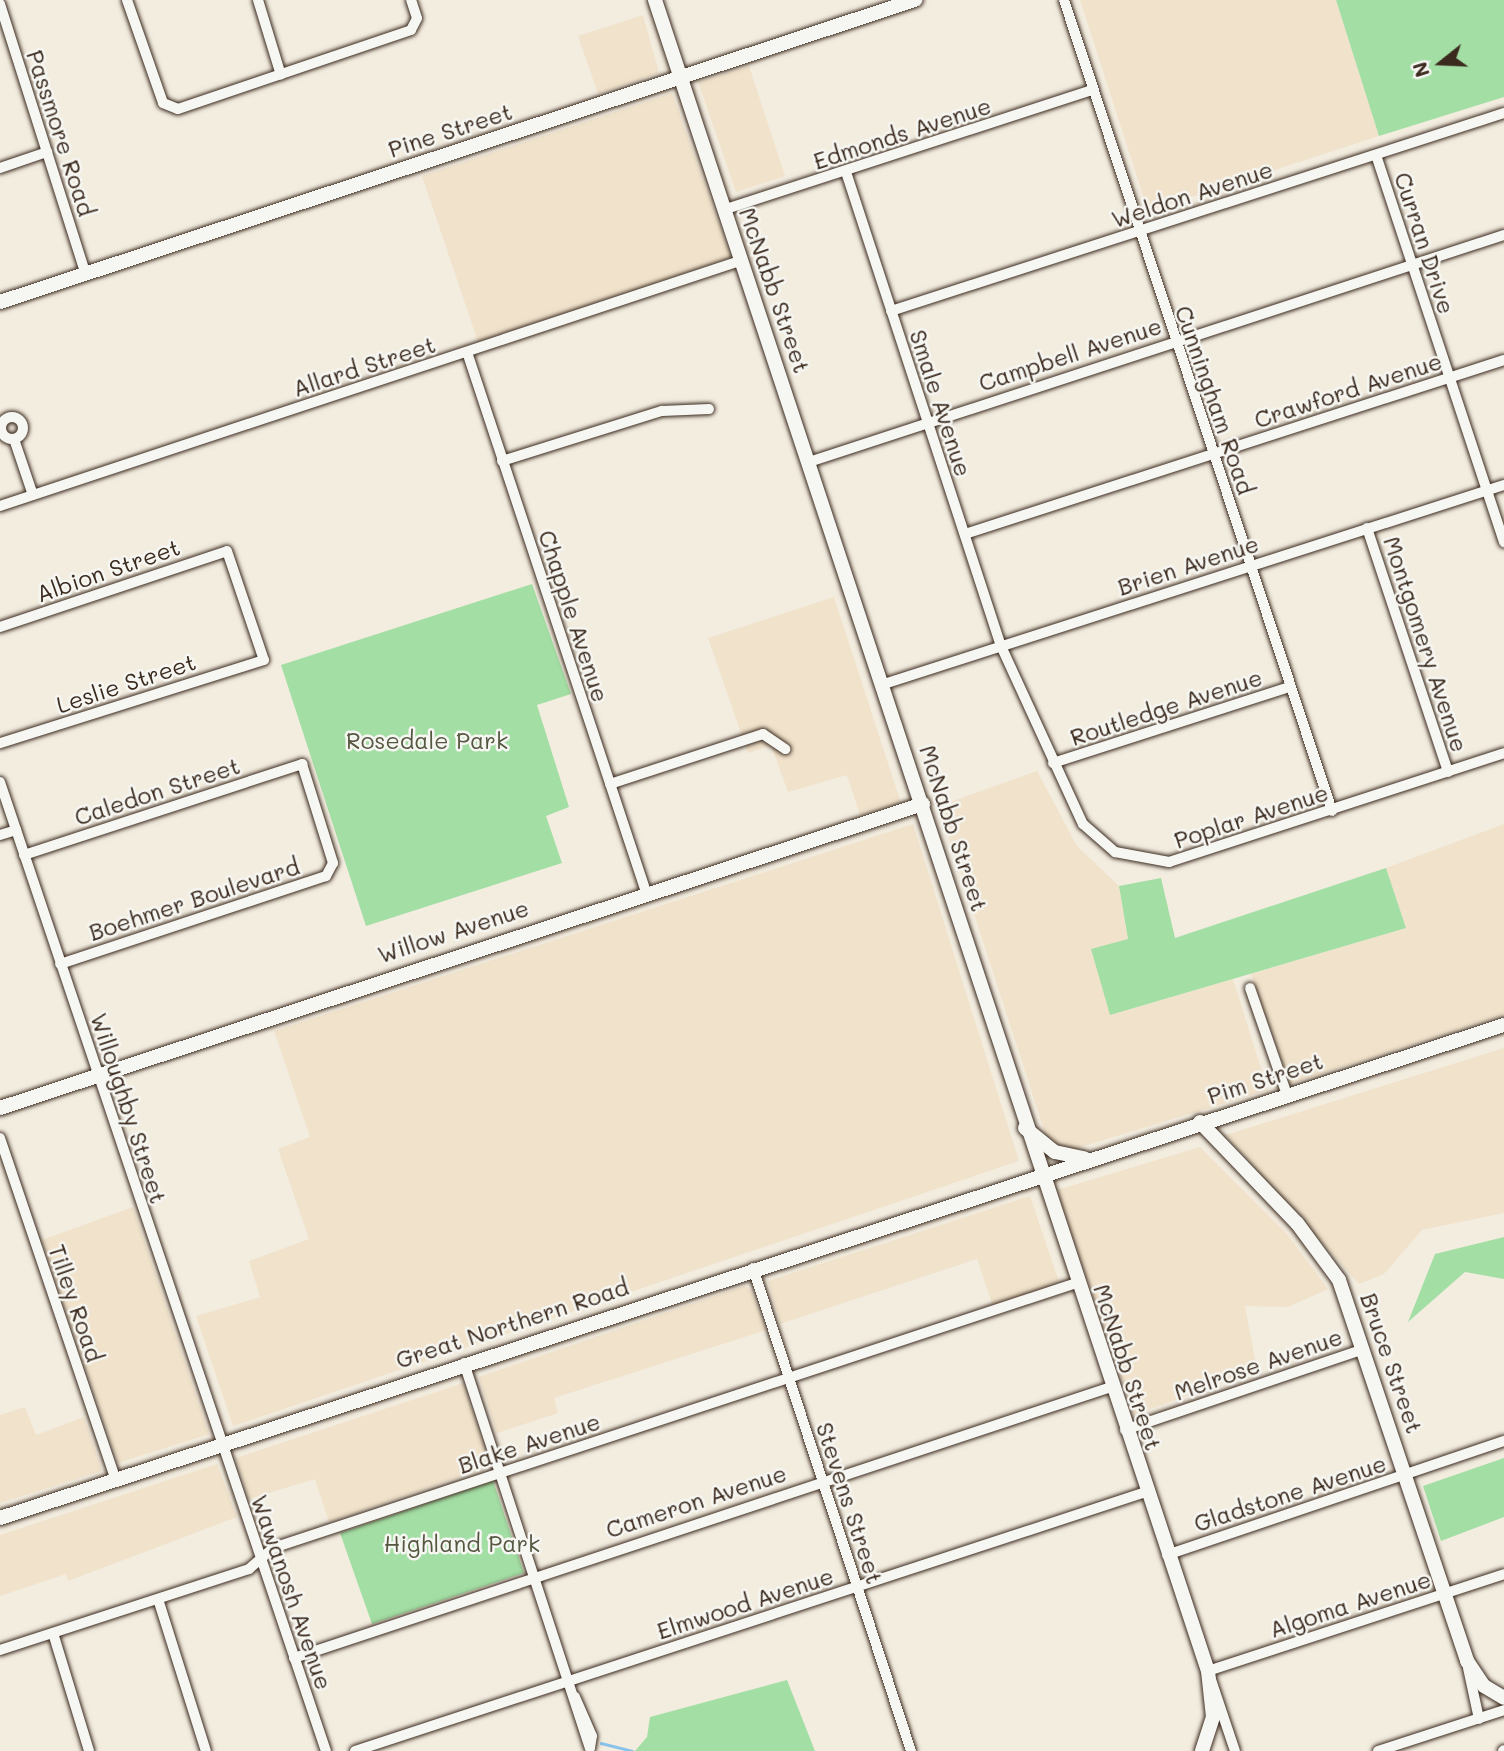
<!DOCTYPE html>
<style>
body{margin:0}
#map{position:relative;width:1504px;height:1751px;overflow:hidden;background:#f3ede0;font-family:Mali,sans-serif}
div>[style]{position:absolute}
.built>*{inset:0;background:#f0e2cb}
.green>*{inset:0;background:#a3dea4}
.stream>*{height:2.5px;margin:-1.25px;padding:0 1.25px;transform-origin:1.25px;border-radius:1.25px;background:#8ac3e9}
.roads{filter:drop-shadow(0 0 2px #3b2a1e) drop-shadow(0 0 2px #3b2a1e)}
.street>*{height:10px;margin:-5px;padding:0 5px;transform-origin:5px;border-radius:5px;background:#f6f6f2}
.street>.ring{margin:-5px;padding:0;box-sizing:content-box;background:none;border:10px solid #f6f6f2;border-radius:50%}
.secondary>*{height:14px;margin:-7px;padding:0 7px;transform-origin:7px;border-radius:7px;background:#f6f6f2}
span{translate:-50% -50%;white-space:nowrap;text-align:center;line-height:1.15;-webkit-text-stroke:5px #f6f6f2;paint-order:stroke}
.street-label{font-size:23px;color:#3b2a1e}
.park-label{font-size:23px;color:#555740}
.north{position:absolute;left:1406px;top:28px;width:70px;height:70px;-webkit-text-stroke:5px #f6f6f2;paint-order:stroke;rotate:252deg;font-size:19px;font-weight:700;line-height:28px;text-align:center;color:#3b2a1e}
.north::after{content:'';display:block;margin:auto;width:24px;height:32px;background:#3b2a1e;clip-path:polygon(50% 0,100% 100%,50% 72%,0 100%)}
</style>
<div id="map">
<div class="built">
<div style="clip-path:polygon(1080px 0,1336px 0,1379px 136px,1148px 211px)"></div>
<div style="clip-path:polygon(643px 15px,659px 73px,598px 94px,578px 36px)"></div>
<div style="clip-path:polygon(749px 66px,785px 176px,736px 192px,698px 82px)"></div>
<div style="clip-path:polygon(672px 93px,731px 257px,478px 342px,422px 176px)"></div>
<div style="clip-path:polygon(834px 597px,901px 803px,860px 815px,847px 775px,788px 792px,771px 745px,748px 753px,708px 638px)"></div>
<div style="clip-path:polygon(1037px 771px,1077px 846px,1119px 886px,1128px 940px,1110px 1015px,1233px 979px,1268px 1090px,1071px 1150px,1048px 1142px,939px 806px)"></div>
<div style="clip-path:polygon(913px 824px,1019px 1161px,233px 1426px,196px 1316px,260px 1297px,249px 1261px,309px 1239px,278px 1149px,310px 1137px,274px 1031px)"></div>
<div style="clip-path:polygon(1504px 824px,1504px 1015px,1290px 1084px,1251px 974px,1406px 928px,1386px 868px)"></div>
<div style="clip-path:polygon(1504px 1048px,1504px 1213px,1422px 1230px,1384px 1274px,1359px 1284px,1226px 1135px)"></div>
<div style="clip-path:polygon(1200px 1147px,1286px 1233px,1328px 1289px,1288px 1307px,1245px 1306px,1257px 1370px,1134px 1415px,1057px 1190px)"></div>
<div style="clip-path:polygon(1030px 1196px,1059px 1282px,993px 1306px,977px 1259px,780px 1324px,768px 1281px)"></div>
<div style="clip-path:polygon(133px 1207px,209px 1434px,118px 1463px,42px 1240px)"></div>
<div style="clip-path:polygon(744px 1286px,751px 1290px,766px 1330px,554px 1398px,558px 1413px,497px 1433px,479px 1377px)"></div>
<div style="clip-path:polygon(463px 1383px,491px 1466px,329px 1522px,315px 1479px,249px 1499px,236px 1458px)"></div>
<div style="clip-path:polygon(25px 1407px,36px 1435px,84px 1417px,102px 1471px,0 1503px,0 1415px)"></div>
<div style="clip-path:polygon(217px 1464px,237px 1517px,68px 1581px,66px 1574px,0 1596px,0 1535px)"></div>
</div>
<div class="green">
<div style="clip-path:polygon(1336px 0,1504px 0,1504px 97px,1379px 136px)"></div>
<div style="clip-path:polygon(532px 584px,571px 694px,537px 705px,569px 807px,546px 816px,562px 863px,366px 926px,281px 665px)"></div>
<div style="clip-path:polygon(1386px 868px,1406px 928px,1110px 1015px,1091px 949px,1128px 939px,1119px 886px,1161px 878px,1175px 938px)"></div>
<div style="clip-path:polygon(1504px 1237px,1504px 1279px,1465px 1272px,1408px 1322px,1435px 1254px)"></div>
<div style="clip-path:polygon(1504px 1458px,1504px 1517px,1441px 1541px,1423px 1486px)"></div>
<div style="clip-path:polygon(493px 1481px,524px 1573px,372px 1624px,340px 1533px)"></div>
<div style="clip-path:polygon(787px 1680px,815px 1751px,635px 1751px,647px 1737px,650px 1717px)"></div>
</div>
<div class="stream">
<div style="left:601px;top:1743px;width:32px;rotate:14deg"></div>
</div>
<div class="roads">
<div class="street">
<div style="left:127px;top:0;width:109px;rotate:70.7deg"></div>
<div style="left:163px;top:103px;width:16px;rotate:22deg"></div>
<div style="left:178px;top:109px;width:246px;rotate:-18.7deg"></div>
<div style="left:411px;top:30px;width:13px;rotate:-63deg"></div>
<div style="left:417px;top:18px;width:19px;rotate:-108deg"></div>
<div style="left:258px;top:0;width:78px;rotate:73deg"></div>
<div style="left:1064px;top:0;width:854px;rotate:71.71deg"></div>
<div style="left:0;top:4px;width:284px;rotate:72.4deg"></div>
<div style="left:1376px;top:155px;width:408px;rotate:71.7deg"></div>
<div style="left:0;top:168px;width:50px;rotate:-18.8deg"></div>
<div style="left:846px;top:172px;width:499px;rotate:71.9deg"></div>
<div style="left:1001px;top:646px;width:196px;rotate:65.3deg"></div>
<div style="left:1083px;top:824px;width:43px;rotate:41.2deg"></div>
<div style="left:1115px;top:852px;width:55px;rotate:10.5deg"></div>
<div style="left:1169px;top:862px;width:352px;rotate:-18deg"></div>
<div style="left:723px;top:210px;width:388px;rotate:-18deg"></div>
<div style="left:891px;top:311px;width:644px;rotate:-17.9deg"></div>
<div style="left:467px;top:352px;width:569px;rotate:71.66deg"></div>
<div class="ring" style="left:1px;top:417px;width:12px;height:12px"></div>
<div style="left:14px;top:439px;width:59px;rotate:71.3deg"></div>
<div style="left:502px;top:461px;width:168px;rotate:-17.4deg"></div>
<div style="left:662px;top:411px;width:47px;rotate:-2.4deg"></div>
<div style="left:809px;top:462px;width:731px;rotate:-18.09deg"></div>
<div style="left:0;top:506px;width:780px;rotate:-18.32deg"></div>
<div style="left:1367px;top:528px;width:257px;rotate:71.6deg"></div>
<div style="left:965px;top:534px;width:566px;rotate:-17.89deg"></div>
<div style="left:0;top:627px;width:239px;rotate:-18.5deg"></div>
<div style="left:227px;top:551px;width:115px;rotate:71.3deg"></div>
<div style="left:264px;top:660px;width:277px;rotate:162.5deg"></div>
<div style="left:884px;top:684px;width:651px;rotate:-17.79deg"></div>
<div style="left:1053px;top:763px;width:249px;rotate:-17.8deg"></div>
<div style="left:0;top:782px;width:1022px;rotate:71.41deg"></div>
<div style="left:610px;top:784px;width:161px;rotate:-18.1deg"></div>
<div style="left:763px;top:734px;width:27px;rotate:34deg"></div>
<div style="left:0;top:835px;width:17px;rotate:-17deg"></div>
<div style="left:24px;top:855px;width:293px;rotate:-18.1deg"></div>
<div style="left:302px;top:764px;width:104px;rotate:72.6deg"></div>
<div style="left:333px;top:863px;width:15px;rotate:118deg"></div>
<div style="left:326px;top:876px;width:280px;rotate:161.7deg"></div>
<div style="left:1250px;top:988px;width:113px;rotate:70.9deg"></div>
<div style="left:0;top:1138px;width:361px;rotate:71.3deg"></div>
<div style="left:753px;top:1268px;width:508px;rotate:71.89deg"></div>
<div style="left:464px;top:1363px;width:405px;rotate:71.9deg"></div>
<div style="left:590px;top:1748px;width:12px;rotate:-81deg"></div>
<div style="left:592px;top:1736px;width:43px;rotate:-113.6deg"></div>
<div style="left:1125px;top:1430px;width:252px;rotate:-18.7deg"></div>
<div style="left:1167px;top:1555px;width:356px;rotate:-18.7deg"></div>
<div style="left:158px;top:1599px;width:159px;rotate:72.5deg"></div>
<div style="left:53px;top:1633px;width:123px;rotate:73deg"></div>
<div style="left:0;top:1650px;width:262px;rotate:-18deg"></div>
<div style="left:249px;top:1569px;width:32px;rotate:-41deg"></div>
<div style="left:273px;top:1548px;width:846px;rotate:-18.26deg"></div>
<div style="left:294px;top:1658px;width:861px;rotate:-18.35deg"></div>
<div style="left:1468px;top:1668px;width:52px;rotate:77.8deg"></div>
<div style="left:355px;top:1751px;width:832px;rotate:-18.13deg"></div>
<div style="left:1235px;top:1751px;width:84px;rotate:-108.6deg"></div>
<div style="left:1208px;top:1671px;width:311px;rotate:-18.1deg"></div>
<div style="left:1378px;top:1751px;width:133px;rotate:-18deg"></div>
<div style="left:1503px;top:1751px;width:1px;rotate:-45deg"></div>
</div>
<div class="secondary">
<div style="left:655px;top:0;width:1760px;rotate:71.69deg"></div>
<div style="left:1208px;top:1671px;width:46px;rotate:83.8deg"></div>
<div style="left:1213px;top:1717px;width:36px;rotate:108deg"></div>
<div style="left:0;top:302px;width:964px;rotate:-18.27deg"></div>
<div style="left:0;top:1108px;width:972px;rotate:-18.23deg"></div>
<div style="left:1200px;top:1122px;width:140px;rotate:46.2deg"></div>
<div style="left:1297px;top:1223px;width:71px;rotate:53.6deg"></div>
<div style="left:1339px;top:1280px;width:402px;rotate:71.4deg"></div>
<div style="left:1467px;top:1661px;width:30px;rotate:56deg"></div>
<div style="left:1484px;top:1686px;width:23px;rotate:31deg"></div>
<div style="left:1025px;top:1128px;width:38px;rotate:39deg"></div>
<div style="left:1055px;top:1152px;width:30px;rotate:12deg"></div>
<div style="left:0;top:1518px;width:1583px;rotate:-18.15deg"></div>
</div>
</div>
<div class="street-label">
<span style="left:450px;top:130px;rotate:-18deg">Pine Street</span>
<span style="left:61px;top:133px;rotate:72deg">Passmore Road</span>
<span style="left:902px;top:133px;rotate:-18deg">Edmonds Avenue</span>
<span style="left:1192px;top:194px;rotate:-18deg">Weldon Avenue</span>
<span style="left:1425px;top:243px;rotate:72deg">Curran Drive</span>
<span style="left:775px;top:290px;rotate:71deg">McNabb Street</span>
<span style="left:1070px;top:354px;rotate:-18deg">Campbell Avenue</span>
<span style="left:364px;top:366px;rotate:-18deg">Allard Street</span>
<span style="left:1348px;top:390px;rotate:-18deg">Crawford Avenue</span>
<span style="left:1215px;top:400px;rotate:71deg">Cunningham Road</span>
<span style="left:941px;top:403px;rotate:72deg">Smale Avenue</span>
<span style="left:1188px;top:565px;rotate:-18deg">Brien Avenue</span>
<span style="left:108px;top:570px;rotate:-19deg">Albion Street</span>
<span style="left:574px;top:616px;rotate:72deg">Chapple Avenue</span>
<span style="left:1426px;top:644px;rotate:72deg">Montgomery Avenue</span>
<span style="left:126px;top:683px;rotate:-18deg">Leslie Street</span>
<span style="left:1166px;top:707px;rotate:-18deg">Routledge Avenue</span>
<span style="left:157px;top:791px;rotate:-18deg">Caledon Street</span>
<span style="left:1251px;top:816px;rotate:-18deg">Poplar Avenue</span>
<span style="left:954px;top:828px;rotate:72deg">McNabb Street</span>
<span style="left:194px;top:899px;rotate:-18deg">Boehmer Boulevard</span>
<span style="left:453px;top:931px;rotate:-18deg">Willow Avenue</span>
<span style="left:1265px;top:1078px;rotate:-18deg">Pim Street</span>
<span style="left:129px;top:1108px;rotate:72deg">Willoughby Street</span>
<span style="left:76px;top:1303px;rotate:71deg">Tilley Road</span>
<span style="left:512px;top:1323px;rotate:-18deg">Great Northern Road</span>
<span style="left:1392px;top:1363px;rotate:71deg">Bruce Street</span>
<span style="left:1258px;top:1364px;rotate:-19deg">Melrose Avenue</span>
<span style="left:1128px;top:1367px;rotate:72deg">McNabb Street</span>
<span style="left:529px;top:1443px;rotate:-18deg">Blake Avenue</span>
<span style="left:1290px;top:1493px;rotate:-18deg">Gladstone Avenue</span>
<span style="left:696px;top:1501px;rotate:-18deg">Cameron Avenue</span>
<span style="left:850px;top:1503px;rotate:72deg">Stevens Street</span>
<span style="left:292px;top:1592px;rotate:71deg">Wawanosh Avenue</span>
<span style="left:745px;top:1603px;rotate:-18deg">Elmwood Avenue</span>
<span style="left:1350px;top:1604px;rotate:-18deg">Algoma Avenue</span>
</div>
<div class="park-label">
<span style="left:427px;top:740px">Rosedale Park</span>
<span style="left:462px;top:1543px">Highland Park</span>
</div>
<div class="north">N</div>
</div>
